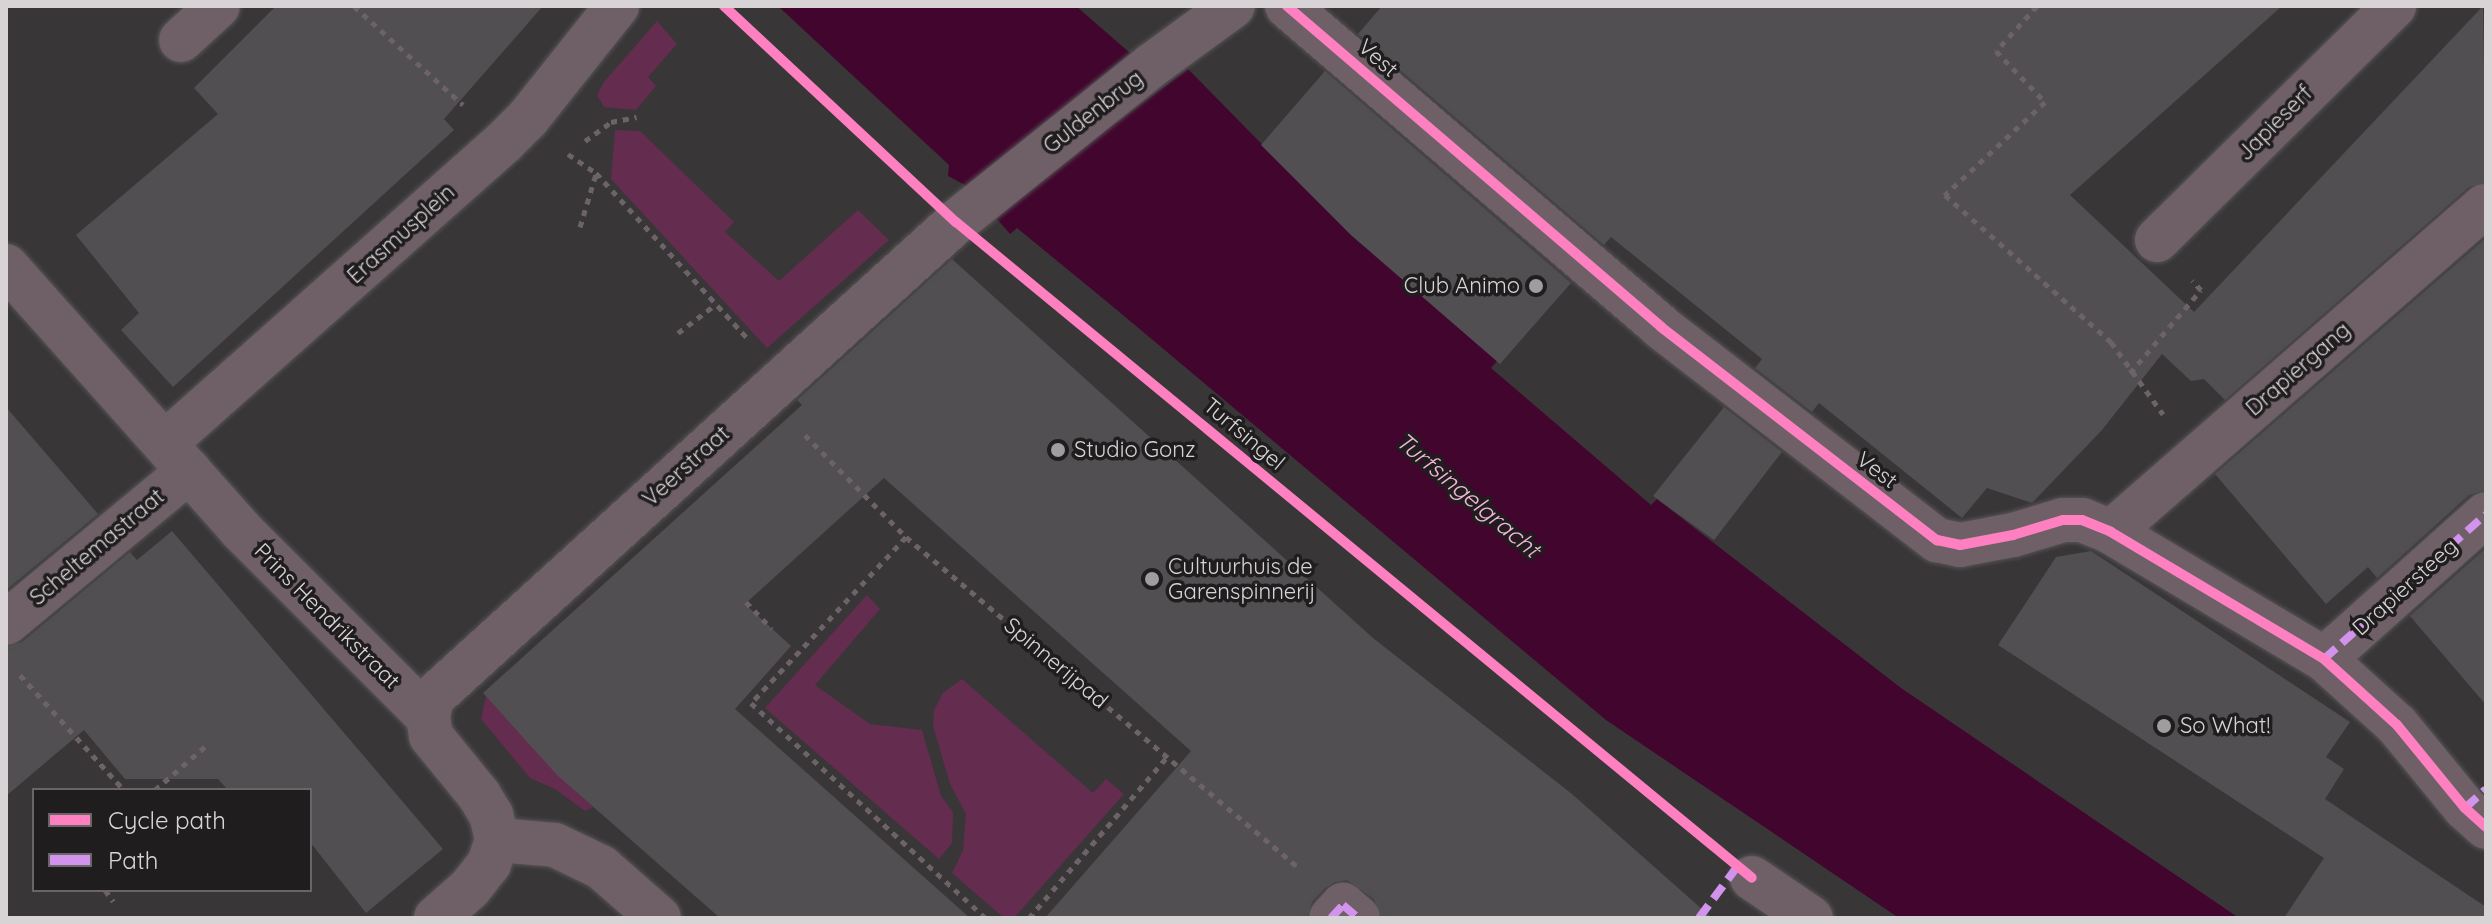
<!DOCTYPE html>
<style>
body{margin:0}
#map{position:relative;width:2492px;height:924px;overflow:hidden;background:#393638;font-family:Quicksand,sans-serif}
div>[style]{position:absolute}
.green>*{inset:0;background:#642c4e}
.water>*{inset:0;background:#42052e}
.building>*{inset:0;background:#514f51}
.path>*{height:5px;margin-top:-2.5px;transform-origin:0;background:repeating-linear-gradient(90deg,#6d6268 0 6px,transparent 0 12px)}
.roads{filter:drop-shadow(0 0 2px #555354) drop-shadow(0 0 2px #555354)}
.minor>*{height:44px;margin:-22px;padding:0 22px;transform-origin:22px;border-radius:22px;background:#6f6068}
.quiet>*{height:8px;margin-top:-4px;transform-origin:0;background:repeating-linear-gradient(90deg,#d193ec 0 16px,transparent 0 24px)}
.cycleway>*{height:10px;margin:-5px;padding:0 5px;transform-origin:5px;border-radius:5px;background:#ff80c0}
.dots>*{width:22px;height:22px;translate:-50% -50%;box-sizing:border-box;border:4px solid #201d1f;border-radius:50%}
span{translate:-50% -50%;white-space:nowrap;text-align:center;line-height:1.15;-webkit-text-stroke:7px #201d1f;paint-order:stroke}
.street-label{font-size:22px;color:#d8d4d6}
.poi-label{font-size:22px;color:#d8d4d6}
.right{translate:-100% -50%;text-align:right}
.left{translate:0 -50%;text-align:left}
.water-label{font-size:24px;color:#f4b5d7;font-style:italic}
.frame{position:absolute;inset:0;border:8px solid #d8d4d6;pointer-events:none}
.legend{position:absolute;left:32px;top:788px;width:280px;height:104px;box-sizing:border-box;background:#201d1f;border:2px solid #6a6668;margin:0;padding:10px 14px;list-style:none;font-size:24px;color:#d8d4d6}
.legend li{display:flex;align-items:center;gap:16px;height:40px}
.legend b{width:40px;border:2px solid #6a6668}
</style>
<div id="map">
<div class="green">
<div style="clip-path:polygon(657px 21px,677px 44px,648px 77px,656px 86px,636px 110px,604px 107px,597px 95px,604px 82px)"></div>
<div style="clip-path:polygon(615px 130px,640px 131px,734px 222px,725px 232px,779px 281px,858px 210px,889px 240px,767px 348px,611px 179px)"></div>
<div style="clip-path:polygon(867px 595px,880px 609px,815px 685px,870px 724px,922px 730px,941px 796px,953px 812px,952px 843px,939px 859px,765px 708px)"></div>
<div style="clip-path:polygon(962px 679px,1093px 793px,1106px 779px,1124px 794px,1014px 918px,1004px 918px,952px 873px,963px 850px,966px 814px,950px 784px,933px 726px,934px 710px,943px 693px)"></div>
<div style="clip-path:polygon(486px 696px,557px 774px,593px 807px,585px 811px,555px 789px,530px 778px,481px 719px)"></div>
</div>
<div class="water">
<div style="clip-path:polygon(778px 6px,1076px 6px,1130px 53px,1087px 88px,1116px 123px,1188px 69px,1351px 235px,1497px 361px,1491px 368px,1651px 505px,1657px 499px,1901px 688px,2239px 918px,1899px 918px,1606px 720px,1117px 310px,1017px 228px,1010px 234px,997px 219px,1044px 177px,967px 186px,948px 176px,949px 165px)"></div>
</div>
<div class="building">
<div style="clip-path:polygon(276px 6px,543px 6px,444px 119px,454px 130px,173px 387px,121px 330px,139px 313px,76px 235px,218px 114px,194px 88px)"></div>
<div style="clip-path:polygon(1382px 6px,2282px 6px,2070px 195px,2194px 312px,2483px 6px,2486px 182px,2469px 187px,2225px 400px,2204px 379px,2191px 381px,2162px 354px,2102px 430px,2032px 503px,1987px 488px,1962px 518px,1819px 403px,1812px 412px,1755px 368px,1762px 359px,1611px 237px,1604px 245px,1358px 34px)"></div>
<div style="clip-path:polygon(1325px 71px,1571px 283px,1500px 364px,1351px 235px,1261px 145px)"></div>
<div style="clip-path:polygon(2486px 238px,2486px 490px,2469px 495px,2377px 578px,2368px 567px,2326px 604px,2215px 474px)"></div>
<div style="clip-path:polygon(952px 259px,1373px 638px,1572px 794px,1712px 918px,1382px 918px,1374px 899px,1347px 880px,1335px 882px,1325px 888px,1312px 902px,1307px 918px,1045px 918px,1191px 751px,884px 478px,745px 604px,791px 646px,735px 709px,970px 918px,720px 918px,557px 775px,483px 693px,802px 405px,797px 400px)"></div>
<div style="clip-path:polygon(6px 407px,98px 514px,6px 590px)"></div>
<div style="clip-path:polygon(1724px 407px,1782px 452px,1714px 540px,1653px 496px)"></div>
<div style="clip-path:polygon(172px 531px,443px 849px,366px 913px,310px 842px,310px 790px,228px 790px,218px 779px,125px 779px,84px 730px,6px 796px,6px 647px,22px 642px,130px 552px,137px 560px)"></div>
<div style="clip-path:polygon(2486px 548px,2486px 705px,2410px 616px)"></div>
<div style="clip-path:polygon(2091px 551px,2350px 722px,2326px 757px,2344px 769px,2325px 799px,2486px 907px,2486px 918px,2284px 918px,2324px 858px,1998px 645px,2056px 557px)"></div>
</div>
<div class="path">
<div style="left:354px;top:6px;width:147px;rotate:42.2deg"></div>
<div style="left:2037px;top:6px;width:61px;rotate:132.3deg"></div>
<div style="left:1996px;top:51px;width:71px;rotate:46.1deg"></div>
<div style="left:2045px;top:102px;width:137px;rotate:137.1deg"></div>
<div style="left:1945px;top:195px;width:222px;rotate:41.5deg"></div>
<div style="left:2111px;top:342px;width:89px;rotate:54.2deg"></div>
<div style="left:585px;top:141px;width:32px;rotate:-36deg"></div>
<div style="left:611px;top:122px;width:26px;rotate:-11deg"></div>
<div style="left:568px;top:154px;width:34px;rotate:34deg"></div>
<div style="left:596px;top:173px;width:224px;rotate:47.5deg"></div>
<div style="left:580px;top:227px;width:55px;rotate:-73.2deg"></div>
<div style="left:678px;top:333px;width:48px;rotate:-37.3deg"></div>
<div style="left:2130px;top:373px;width:109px;rotate:-49.5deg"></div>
<div style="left:2201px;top:290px;width:13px;rotate:-132deg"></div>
<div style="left:805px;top:435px;width:144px;rotate:45.3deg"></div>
<div style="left:906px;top:537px;width:514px;rotate:40.11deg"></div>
<div style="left:906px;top:537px;width:227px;rotate:133deg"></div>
<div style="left:751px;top:703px;width:319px;rotate:42.5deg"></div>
<div style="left:746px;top:602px;width:37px;rotate:46deg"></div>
<div style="left:20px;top:675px;width:155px;rotate:47.9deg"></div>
<div style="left:155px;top:790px;width:70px;rotate:-41deg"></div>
<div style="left:105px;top:890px;width:14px;rotate:54deg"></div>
<div style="left:1029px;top:918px;width:213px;rotate:-49.4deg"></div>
</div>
<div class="roads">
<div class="minor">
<div style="left:1287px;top:6px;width:493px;rotate:40.6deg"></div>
<div style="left:1661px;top:327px;width:349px;rotate:37.7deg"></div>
<div style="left:1937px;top:540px;width:24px;rotate:12deg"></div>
<div style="left:1960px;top:545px;width:54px;rotate:-10.7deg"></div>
<div style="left:2013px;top:535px;width:52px;rotate:-16.7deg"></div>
<div style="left:2063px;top:520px;width:19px"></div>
<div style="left:2082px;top:520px;width:31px;rotate:22deg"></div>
<div style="left:2111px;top:532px;width:248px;rotate:30.8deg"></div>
<div style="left:2324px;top:659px;width:98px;rotate:42.1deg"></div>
<div style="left:2397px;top:725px;width:107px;rotate:50.7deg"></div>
<div style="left:2465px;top:808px;width:28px;rotate:42deg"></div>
<div style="left:181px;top:40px;width:50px;rotate:-42.6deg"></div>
<div style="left:2157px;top:240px;width:333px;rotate:-44.6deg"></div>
<div style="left:6px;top:266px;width:353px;rotate:48.3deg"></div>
<div style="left:241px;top:530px;width:264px;rotate:45deg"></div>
<div style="left:165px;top:443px;width:453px;rotate:-41.6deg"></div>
<div style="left:504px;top:142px;width:34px;rotate:-45deg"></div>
<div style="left:528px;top:118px;width:143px;rotate:-51.5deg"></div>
<div style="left:2111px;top:532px;width:496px;rotate:-41.1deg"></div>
<div style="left:6px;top:623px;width:238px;rotate:-39.7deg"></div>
<div style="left:2324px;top:659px;width:217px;rotate:-41.8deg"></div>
<div style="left:497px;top:840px;width:58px;rotate:4.9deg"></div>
<div style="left:555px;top:845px;width:51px;rotate:25.6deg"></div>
<div style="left:601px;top:867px;width:77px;rotate:41.3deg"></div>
<div style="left:1752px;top:878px;width:71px;rotate:34.1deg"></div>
<div style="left:436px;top:918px;width:45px;rotate:-41.4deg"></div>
<div style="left:470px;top:888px;width:31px;rotate:-52deg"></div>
<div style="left:489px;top:864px;width:25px;rotate:-72deg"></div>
<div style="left:497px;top:840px;width:26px;rotate:-103deg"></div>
<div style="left:491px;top:815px;width:23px;rotate:-121deg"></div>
<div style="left:479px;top:795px;width:76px;rotate:-129.1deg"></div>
<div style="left:431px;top:736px;width:19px;rotate:-99deg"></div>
<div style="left:428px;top:717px;width:19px;rotate:-78deg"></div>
<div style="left:432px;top:698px;width:708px;rotate:-42.25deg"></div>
<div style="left:956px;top:222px;width:251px;rotate:-38.7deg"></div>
<div style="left:1152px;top:65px;width:100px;rotate:-36.1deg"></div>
<div style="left:1331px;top:918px;width:18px;rotate:-47deg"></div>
<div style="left:1343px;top:905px;width:20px;rotate:41deg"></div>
</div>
</div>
<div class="quiet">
<div style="left:2324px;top:659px;width:217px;rotate:-41.8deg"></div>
<div style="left:2465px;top:808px;width:28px;rotate:-42deg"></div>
<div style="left:1331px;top:918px;width:18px;rotate:-47deg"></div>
<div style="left:1343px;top:905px;width:20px;rotate:41deg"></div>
<div style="left:1699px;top:918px;width:64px;rotate:-53.3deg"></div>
</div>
<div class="cycleway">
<div style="left:724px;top:6px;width:317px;rotate:43deg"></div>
<div style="left:956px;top:222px;width:1031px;rotate:39.49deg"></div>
<div style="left:1287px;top:6px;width:493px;rotate:40.6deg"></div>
<div style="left:1661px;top:327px;width:349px;rotate:37.7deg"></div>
<div style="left:1937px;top:540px;width:24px;rotate:12deg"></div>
<div style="left:1960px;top:545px;width:54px;rotate:-10.7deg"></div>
<div style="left:2013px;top:535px;width:52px;rotate:-16.7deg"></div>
<div style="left:2063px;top:520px;width:19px"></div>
<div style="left:2082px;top:520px;width:31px;rotate:22deg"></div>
<div style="left:2111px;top:532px;width:248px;rotate:30.8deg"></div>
<div style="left:2324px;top:659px;width:98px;rotate:42.1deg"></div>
<div style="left:2397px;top:725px;width:107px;rotate:50.7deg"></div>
<div style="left:2465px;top:808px;width:28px;rotate:42deg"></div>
</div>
<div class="dots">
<div style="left:1536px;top:286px;background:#a09d9f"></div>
<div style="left:1058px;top:450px;background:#a09d9f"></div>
<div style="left:1152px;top:579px;background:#a09d9f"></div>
<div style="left:2164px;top:726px;background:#a09d9f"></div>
</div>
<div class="street-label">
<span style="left:1378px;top:58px;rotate:41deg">Vest</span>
<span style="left:1093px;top:112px;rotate:-38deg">Guldenbrug</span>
<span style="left:2275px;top:123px;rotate:-45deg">Japieserf</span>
<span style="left:401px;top:234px;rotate:-42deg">Erasmusplein</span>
<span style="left:2298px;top:369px;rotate:-41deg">Drapiergang</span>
<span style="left:1244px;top:434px;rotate:40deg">Turfsingel</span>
<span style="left:686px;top:466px;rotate:-42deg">Veerstraat</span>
<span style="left:1877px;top:470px;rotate:37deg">Vest</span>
<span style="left:97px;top:547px;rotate:-40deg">Scheltemastraat</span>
<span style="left:2405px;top:587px;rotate:-42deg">Drapiersteeg</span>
<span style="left:327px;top:616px;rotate:45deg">Prins Hendrikstraat</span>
<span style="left:1056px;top:663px;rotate:40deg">Spinnerijpad</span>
</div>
<div class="poi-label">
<span class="right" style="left:1520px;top:286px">Club Animo</span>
<span class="left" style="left:1074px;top:450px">Studio Gonz</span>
<span class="left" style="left:1168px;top:579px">Cultuurhuis de<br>Garenspinnerij</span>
<span class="left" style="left:2180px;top:726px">So What!</span>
</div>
<div class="water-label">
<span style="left:1468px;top:495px;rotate:40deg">Turfsingelgracht</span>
</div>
<div class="frame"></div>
<ul class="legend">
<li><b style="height:10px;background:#ff80c0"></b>Cycle path</li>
<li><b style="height:10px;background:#d193ec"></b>Path</li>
</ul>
</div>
